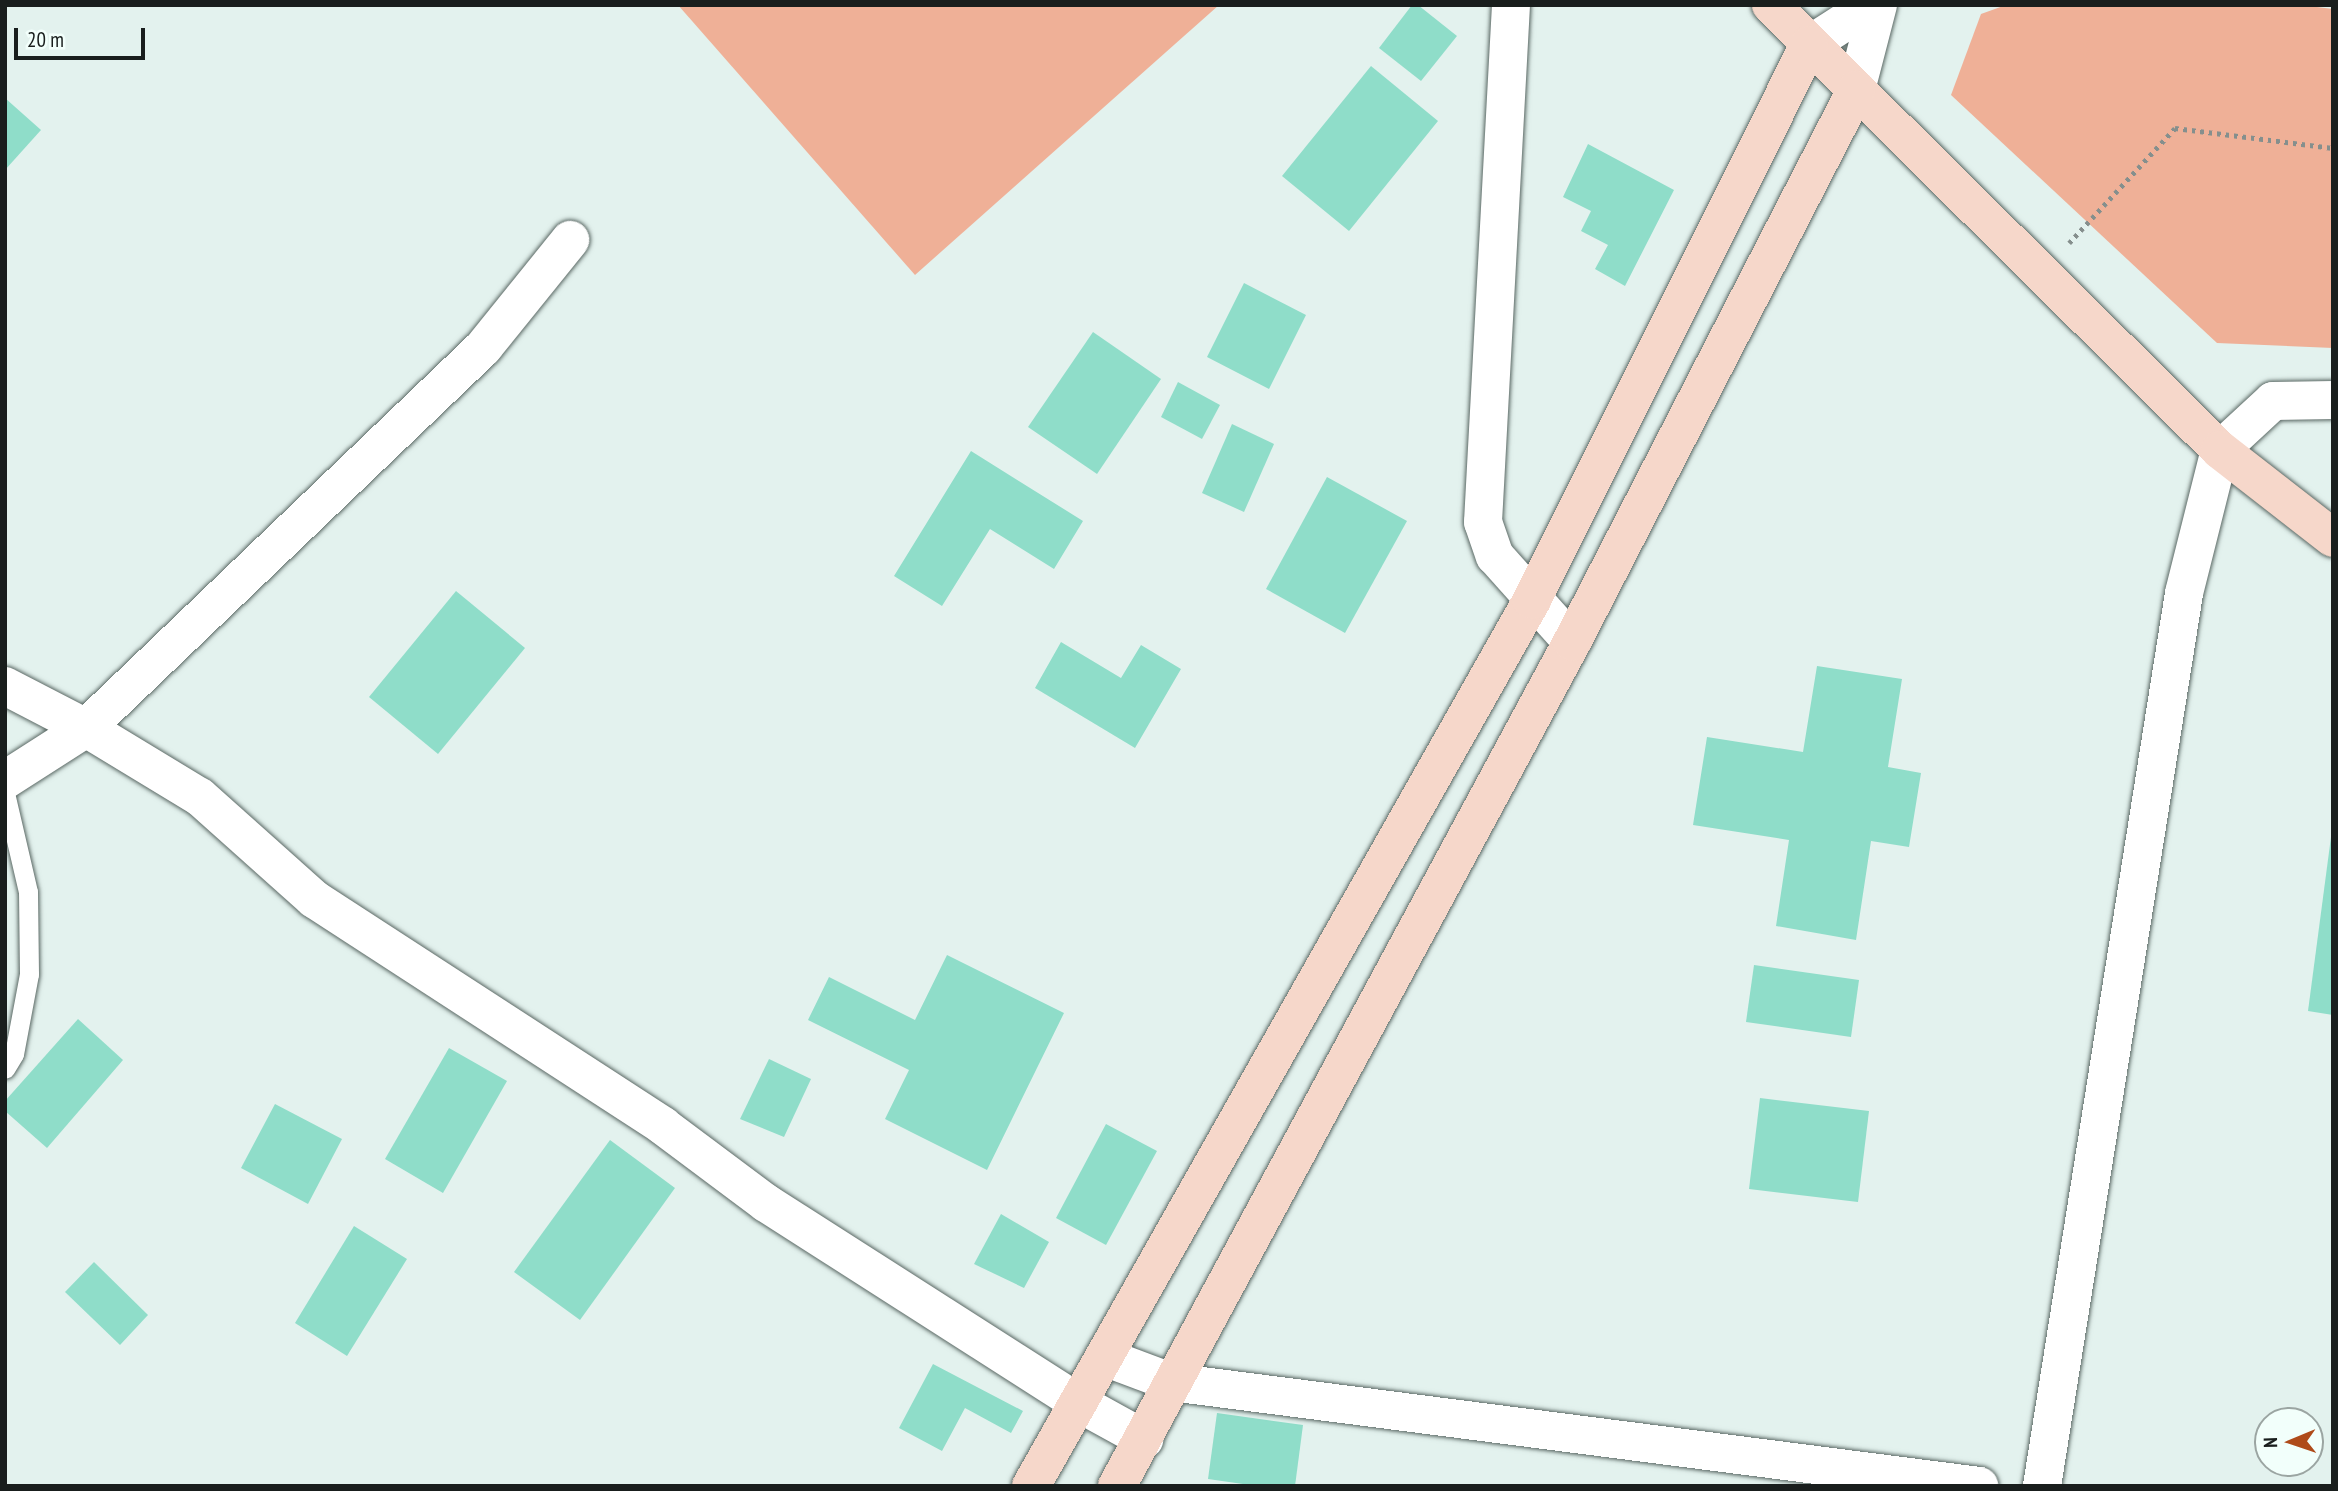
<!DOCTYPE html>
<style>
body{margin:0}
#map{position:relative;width:2338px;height:1491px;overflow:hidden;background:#e3f2ee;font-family:"PT Sans Narrow",sans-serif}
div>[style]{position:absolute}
.green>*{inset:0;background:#efb097}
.building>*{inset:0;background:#8fddc9}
.path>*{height:4.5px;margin-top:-2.25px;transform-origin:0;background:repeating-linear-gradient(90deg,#858f8d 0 3.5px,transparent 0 8.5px)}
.roads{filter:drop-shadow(0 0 2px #5a6864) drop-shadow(0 0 2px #5a6864)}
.service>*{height:19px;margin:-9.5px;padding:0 9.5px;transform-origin:9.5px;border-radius:9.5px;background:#fff}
.minor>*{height:38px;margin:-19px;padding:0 19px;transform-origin:19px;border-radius:19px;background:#fff}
.secondary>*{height:38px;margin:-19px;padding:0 19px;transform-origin:19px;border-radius:19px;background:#f6d7ca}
span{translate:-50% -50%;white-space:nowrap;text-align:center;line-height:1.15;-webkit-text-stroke:5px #f2fffb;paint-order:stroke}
.frame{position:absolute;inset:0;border:7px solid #191e1d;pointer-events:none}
.north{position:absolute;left:2254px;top:1407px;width:70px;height:70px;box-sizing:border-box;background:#f2fffb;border:2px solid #9ba5a2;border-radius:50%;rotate:268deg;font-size:19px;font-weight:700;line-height:28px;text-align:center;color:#191e1d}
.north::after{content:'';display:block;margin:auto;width:24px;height:32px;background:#af4b1a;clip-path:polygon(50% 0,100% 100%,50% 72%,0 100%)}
.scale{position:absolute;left:14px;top:28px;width:131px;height:32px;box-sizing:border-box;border:4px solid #191e1d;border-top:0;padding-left:9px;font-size:21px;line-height:24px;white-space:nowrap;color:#191e1d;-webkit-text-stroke:5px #f2fffb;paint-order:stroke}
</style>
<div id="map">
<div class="green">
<div style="clip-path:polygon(678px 5px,1219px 5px,915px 275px)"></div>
<div style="clip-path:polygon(2006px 5px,2301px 5px,2333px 9px,2333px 348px,2217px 343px,1951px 95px,1981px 14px)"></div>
</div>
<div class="building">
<div style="clip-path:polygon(1412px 5px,1418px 5px,1457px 36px,1421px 81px,1379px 48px)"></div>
<div style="clip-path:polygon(1371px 66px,1438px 121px,1349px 231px,1282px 176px)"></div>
<div style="clip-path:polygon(5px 98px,41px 130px,5px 170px)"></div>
<div style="clip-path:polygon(1588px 144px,1674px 190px,1625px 286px,1595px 269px,1608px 245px,1581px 231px,1591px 211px,1563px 197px)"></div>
<div style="clip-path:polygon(1244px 283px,1306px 315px,1269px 389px,1207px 357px)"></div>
<div style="clip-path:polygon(1093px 332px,1161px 379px,1097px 474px,1028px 427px)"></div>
<div style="clip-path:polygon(1178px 382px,1220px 405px,1202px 439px,1161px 417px)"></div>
<div style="clip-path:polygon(1232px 424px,1274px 444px,1244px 512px,1202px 493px)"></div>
<div style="clip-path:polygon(971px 451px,1083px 521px,1054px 569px,990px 529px,942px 606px,894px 576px)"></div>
<div style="clip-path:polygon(1327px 477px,1407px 521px,1345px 633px,1266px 589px)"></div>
<div style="clip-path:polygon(456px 591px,525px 648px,438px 754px,369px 697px)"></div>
<div style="clip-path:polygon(1061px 642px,1121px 678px,1141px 645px,1181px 669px,1135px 748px,1035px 688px)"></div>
<div style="clip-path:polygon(1817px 666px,1902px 679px,1888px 767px,1921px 773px,1909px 847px,1871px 841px,1856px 940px,1776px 926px,1789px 840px,1693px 825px,1707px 737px,1803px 752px)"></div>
<div style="clip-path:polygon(2331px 837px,2333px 837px,2333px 1015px,2308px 1011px)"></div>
<div style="clip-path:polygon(947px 955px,1064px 1013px,987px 1170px,885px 1119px,909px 1070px,808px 1020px,829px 977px,915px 1020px)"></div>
<div style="clip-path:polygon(1754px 965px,1859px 980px,1851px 1037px,1746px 1022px)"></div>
<div style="clip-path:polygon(78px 1019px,123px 1060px,47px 1148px,5px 1111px,5px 1101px)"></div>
<div style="clip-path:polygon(449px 1048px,507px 1081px,443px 1193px,385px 1159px)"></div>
<div style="clip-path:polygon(769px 1059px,811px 1079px,784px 1137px,740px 1119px)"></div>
<div style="clip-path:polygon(1760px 1098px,1869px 1111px,1858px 1202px,1749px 1189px)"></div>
<div style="clip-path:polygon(275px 1104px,342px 1139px,308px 1204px,241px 1168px)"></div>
<div style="clip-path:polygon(1106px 1124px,1157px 1151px,1106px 1245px,1056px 1218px)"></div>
<div style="clip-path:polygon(610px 1140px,675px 1188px,580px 1320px,514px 1272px)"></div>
<div style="clip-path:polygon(1001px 1214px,1049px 1242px,1024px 1288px,974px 1264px)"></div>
<div style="clip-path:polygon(354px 1226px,407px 1259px,347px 1356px,295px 1323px)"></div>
<div style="clip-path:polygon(94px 1262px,148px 1315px,120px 1345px,65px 1292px)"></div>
<div style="clip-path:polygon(933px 1364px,1023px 1411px,1011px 1433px,965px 1408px,942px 1451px,899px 1428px)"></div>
<div style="clip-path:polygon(1217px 1413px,1303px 1425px,1295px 1486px,1257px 1486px,1208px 1479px)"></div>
</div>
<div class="path">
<div style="left:2069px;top:243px;width:156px;rotate:-47.3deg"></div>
<div style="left:2175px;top:128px;width:159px;rotate:7.2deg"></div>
</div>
<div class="roads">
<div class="service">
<div style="left:5px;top:793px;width:102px;rotate:76.9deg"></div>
<div style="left:28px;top:892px;width:82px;rotate:89.3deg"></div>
<div style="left:29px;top:974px;width:81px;rotate:100.6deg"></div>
<div style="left:14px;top:1054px;width:17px;rotate:121deg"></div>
</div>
<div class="minor">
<div style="left:1511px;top:5px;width:518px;rotate:93.1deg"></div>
<div style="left:1483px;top:522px;width:36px;rotate:71deg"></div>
<div style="left:1495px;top:556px;width:115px;rotate:48.2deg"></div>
<div style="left:1809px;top:45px;width:74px;rotate:-32.8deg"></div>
<div style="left:1856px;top:90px;width:88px;rotate:-75.5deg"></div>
<div style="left:5px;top:686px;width:91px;rotate:27.4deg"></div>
<div style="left:86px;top:728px;width:133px;rotate:31.2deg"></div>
<div style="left:200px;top:797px;width:153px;rotate:41.8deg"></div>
<div style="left:314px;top:899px;width:416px;rotate:33deg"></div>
<div style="left:663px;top:1126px;width:129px;rotate:36.8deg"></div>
<div style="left:766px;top:1203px;width:369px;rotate:32.6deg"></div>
<div style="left:1077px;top:1402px;width:77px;rotate:28.9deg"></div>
<div style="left:5px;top:780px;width:96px;rotate:-32.7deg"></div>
<div style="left:86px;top:728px;width:550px;rotate:-43.75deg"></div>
<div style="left:483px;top:348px;width:139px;rotate:-51.1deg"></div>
<div style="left:1104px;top:1357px;width:72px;rotate:20.5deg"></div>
<div style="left:1171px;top:1382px;width:815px;rotate:7.33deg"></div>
<div style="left:2042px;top:1486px;width:904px;rotate:-80.96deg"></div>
<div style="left:2184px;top:593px;width:147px;rotate:-75.9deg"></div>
<div style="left:2220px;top:450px;width:72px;rotate:-42.8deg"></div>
<div style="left:2273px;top:401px;width:60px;rotate:-1deg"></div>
</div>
<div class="secondary">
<div style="left:1771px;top:5px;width:632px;rotate:44.74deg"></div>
<div style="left:2220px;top:450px;width:143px;rotate:37.9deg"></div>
<div style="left:1031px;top:1486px;width:1018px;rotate:-60.51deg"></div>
<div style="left:1532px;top:600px;width:620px;rotate:-63.48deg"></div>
<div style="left:1117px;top:1486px;width:959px;rotate:-61.67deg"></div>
<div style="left:1572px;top:642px;width:621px;rotate:-62.77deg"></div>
</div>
</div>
<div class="frame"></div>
<div class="north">N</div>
<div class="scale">20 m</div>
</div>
